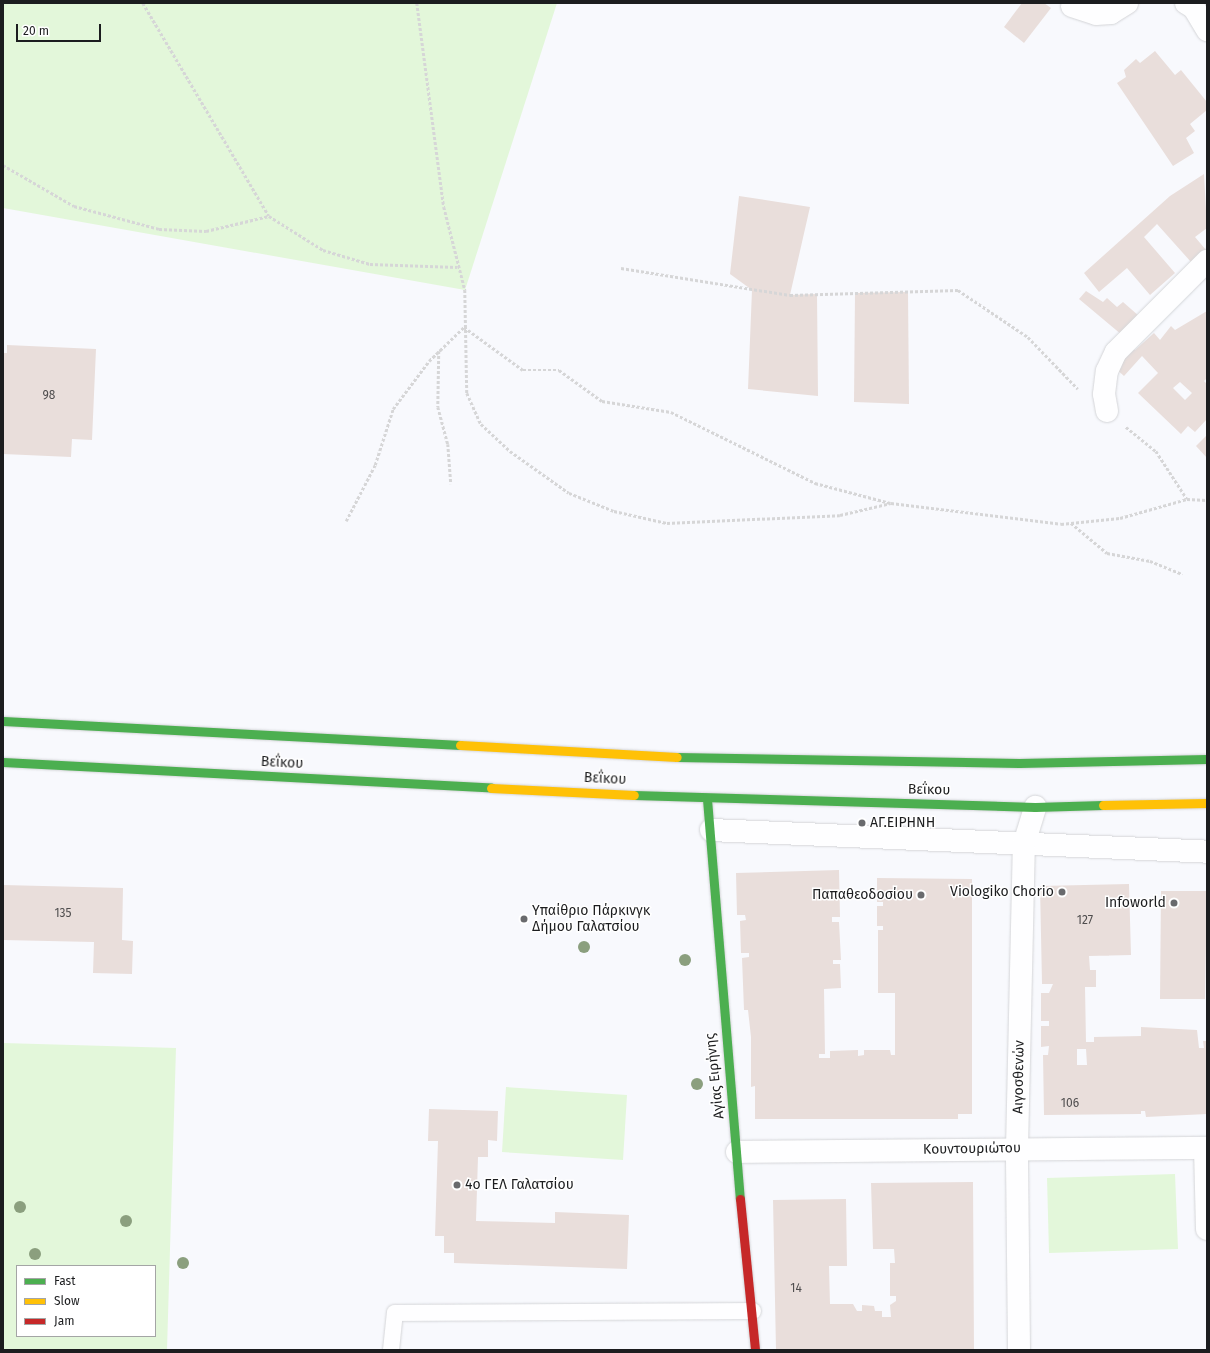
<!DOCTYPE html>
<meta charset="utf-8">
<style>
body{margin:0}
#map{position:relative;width:1210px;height:1353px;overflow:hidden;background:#f8f9fd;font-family:"Fira Sans",sans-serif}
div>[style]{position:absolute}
.green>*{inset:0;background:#e3f7da}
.building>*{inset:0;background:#e9dedb}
.path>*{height:2.5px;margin-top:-1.25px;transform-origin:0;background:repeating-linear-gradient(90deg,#d6d6d7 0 3px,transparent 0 5px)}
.roads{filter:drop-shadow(0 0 1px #d4d5d8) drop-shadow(0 0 1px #d4d5d8)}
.lane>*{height:16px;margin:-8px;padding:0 8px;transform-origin:8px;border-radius:8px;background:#fefeff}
.street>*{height:22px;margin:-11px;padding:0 11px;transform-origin:11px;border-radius:11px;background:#fefeff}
.fast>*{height:9px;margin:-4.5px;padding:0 4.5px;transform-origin:4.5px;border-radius:4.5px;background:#4caf50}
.slow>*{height:9px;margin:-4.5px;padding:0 4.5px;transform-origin:4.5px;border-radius:4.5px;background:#ffc107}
.jam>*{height:9px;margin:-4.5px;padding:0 4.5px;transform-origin:4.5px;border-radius:4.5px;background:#c62828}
.trees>*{width:12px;height:12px;margin:-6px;border-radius:50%;background:#8b9f7e}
.dots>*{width:11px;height:11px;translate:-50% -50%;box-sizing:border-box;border:2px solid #fff;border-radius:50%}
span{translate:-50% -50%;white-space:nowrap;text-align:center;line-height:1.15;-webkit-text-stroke:3px #fff;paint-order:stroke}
.number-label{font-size:12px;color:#4f4d4e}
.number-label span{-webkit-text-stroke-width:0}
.street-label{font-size:14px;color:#1c1d1f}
.poi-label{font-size:14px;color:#1c1d1f}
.left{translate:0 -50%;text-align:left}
.right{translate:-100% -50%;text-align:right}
.frame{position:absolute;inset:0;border:4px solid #1c1d1f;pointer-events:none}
.legend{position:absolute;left:16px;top:1265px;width:140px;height:72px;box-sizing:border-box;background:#fff;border:1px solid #a4a5a5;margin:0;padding:5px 7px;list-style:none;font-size:12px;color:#1c1d1f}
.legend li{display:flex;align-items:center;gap:8px;height:20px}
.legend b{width:20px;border:1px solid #a4a5a5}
.scale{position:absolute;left:16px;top:24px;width:85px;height:18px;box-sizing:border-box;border:2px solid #1c1d1f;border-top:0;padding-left:5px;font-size:12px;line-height:14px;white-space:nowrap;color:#1c1d1f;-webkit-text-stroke:3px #fff;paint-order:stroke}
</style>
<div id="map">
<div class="green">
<div style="clip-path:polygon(3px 3px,557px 3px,465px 290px,3px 208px)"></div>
<div style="clip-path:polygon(evenodd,3px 1043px,176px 1048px,167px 1350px,3px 1350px,3px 1043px,17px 1266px,155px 1266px,155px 1336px,17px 1336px,17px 1266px)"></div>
<div style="clip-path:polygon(506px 1087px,627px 1095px,623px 1160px,502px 1152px)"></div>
<div style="clip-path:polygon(1175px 1174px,1178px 1249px,1049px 1253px,1047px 1178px)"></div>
</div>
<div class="building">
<div style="clip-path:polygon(1022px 3px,1044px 3px,1051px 8px,1024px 43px,1004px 27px)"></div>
<div style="clip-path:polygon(1155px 51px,1175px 75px,1181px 70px,1207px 102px,1207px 110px,1190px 124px,1195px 131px,1186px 138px,1194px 153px,1173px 166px,1117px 83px,1126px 77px,1124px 70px,1136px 59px,1140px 63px)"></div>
<div style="clip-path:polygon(1204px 174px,1207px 228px,1195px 237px,1206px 250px,1191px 262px,1157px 224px,1144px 237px,1175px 273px,1150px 295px,1127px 268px,1099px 292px,1084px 273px,1170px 196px)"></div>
<div style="clip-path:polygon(739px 196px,810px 207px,790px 295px,817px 294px,818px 396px,748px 389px,752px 290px,730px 274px)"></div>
<div style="clip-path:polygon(1086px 291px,1103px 302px,1107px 298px,1117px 307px,1123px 302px,1139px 316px,1122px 335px,1079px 299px)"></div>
<div style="clip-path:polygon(908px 292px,909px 404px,854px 402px,855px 293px)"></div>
<div style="clip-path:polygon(evenodd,1207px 311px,1207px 378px,1204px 381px,1207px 384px,1207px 419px,1195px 432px,1188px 426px,1181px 434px,1138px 393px,1158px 373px,1142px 356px,1124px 376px,1114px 367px,1132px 347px,1135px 350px,1154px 333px,1160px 340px,1171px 326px,1175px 330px,1207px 311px,1180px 382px,1192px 393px,1185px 400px,1173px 388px,1180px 382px)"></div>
<div style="clip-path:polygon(7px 345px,96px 349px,92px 440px,72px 439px,71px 457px,3px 454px,3px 353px,7px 353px)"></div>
<div style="clip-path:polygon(1207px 435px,1207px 458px,1196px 446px)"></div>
<div style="clip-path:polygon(839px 870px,840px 917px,832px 917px,832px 922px,839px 922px,841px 960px,833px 960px,833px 964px,840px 964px,841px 988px,824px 989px,825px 1054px,819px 1054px,819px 1058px,830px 1058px,830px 1051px,858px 1050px,858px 1056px,864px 1055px,864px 1050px,890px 1050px,891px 1055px,895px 1055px,895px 993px,878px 993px,878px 930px,883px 930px,883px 926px,877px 926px,877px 906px,883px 906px,883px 902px,877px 902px,877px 878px,972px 879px,972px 1114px,958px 1114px,958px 1119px,755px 1119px,755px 1086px,751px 1087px,751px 1037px,748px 1010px,744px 1010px,742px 958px,749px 957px,749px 953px,741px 953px,740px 921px,746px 920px,745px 915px,737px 915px,736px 873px)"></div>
<div style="clip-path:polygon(evenodd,1129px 884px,1131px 955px,1089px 956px,1090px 970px,1096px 970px,1096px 987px,1085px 987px,1086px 1042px,1094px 1042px,1094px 1037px,1141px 1036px,1141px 1027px,1197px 1030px,1199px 1048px,1204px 1048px,1203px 1041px,1207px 1041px,1207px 1114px,1146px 1117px,1145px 1111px,1141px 1111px,1141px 1114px,1044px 1115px,1043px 1055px,1048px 1055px,1049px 1046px,1041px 1047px,1041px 1026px,1049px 1026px,1049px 1021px,1041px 1021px,1041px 993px,1049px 993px,1053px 984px,1042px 984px,1040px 886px,1129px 884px,1077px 1049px,1086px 1049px,1087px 1065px,1077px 1065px,1077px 1049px)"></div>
<div style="clip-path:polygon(3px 885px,123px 888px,122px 940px,133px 941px,132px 974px,93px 973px,94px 942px,3px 940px)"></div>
<div style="clip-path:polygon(1161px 891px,1207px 891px,1205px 999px,1160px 999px)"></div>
<div style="clip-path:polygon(429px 1109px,498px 1111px,497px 1141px,488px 1140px,488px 1157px,478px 1157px,476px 1221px,555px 1223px,555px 1212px,629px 1215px,627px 1269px,454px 1263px,454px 1253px,444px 1253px,444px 1236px,435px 1236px,438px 1141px,428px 1141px)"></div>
<div style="clip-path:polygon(973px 1182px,974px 1350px,776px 1350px,773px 1200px,846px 1199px,847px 1266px,829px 1266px,830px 1304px,853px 1304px,857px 1311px,862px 1311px,862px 1305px,874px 1306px,875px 1311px,882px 1311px,882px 1317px,891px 1317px,890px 1305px,896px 1301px,896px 1296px,890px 1296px,890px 1263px,895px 1263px,894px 1249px,873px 1249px,871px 1183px)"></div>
</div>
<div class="path">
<div style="left:143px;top:3px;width:247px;rotate:59.4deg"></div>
<div style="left:417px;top:3px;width:206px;rotate:82.5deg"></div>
<div style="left:444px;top:207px;width:86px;rotate:75.8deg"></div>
<div style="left:465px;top:290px;width:103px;rotate:88.9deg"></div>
<div style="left:467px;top:393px;width:34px;rotate:66deg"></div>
<div style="left:481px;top:424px;width:40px;rotate:43deg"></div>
<div style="left:510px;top:451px;width:72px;rotate:35.4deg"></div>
<div style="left:569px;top:493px;width:48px;rotate:21.8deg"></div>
<div style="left:614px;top:511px;width:54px;rotate:12.8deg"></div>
<div style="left:667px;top:523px;width:173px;rotate:-2.6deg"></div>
<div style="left:840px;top:515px;width:52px;rotate:-13.2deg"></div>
<div style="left:891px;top:503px;width:171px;rotate:7deg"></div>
<div style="left:1061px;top:524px;width:59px;rotate:-5.8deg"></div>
<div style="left:1120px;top:518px;width:70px;rotate:-15.8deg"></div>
<div style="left:1187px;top:499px;width:20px;rotate:3deg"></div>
<div style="left:3px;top:165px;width:82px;rotate:30deg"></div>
<div style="left:74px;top:206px;width:88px;rotate:15.1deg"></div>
<div style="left:159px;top:229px;width:47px;rotate:2.4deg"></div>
<div style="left:206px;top:231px;width:65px;rotate:-13.4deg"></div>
<div style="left:269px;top:216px;width:64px;rotate:32.2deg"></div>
<div style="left:323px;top:250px;width:49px;rotate:16.6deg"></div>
<div style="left:370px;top:264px;width:87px;rotate:2deg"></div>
<div style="left:621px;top:268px;width:171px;rotate:9.1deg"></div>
<div style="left:790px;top:295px;width:168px;rotate:-1.7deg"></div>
<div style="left:958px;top:290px;width:84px;rotate:33.9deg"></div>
<div style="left:1028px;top:337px;width:72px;rotate:46.1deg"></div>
<div style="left:439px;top:351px;width:56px;rotate:91deg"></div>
<div style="left:438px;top:407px;width:38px;rotate:75deg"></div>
<div style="left:448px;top:444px;width:40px;rotate:85.7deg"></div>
<div style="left:1126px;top:427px;width:38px;rotate:39deg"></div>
<div style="left:1156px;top:451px;width:57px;rotate:57.1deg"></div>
<div style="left:346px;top:521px;width:63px;rotate:-62.6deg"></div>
<div style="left:375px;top:465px;width:59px;rotate:-72.2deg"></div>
<div style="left:393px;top:409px;width:60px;rotate:-53.1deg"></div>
<div style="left:429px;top:361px;width:49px;rotate:-44.2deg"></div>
<div style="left:464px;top:327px;width:73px;rotate:36.1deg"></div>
<div style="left:523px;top:370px;width:36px"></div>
<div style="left:559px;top:370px;width:53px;rotate:35.8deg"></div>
<div style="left:602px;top:401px;width:70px;rotate:9.1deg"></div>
<div style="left:671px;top:412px;width:161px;rotate:26.2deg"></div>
<div style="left:815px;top:483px;width:78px;rotate:14.9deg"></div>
<div style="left:1071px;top:523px;width:47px;rotate:39.8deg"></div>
<div style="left:1107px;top:553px;width:44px;rotate:10.5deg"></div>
<div style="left:1150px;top:561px;width:35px;rotate:22deg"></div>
</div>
<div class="roads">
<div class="lane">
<div style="left:391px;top:1350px;width:37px;rotate:-84deg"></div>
<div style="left:395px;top:1313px;width:358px;rotate:-0.3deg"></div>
</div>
<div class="street">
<div style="left:1186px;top:3px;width:9px;rotate:32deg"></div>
<div style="left:1194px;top:8px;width:26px;rotate:59deg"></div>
<div style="left:1072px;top:6px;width:25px;rotate:18deg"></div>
<div style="left:1096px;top:14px;width:15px;rotate:-4deg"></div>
<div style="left:1111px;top:13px;width:19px;rotate:-32deg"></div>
<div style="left:1107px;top:411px;width:17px;rotate:-100deg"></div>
<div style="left:1104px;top:394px;width:23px;rotate:-83deg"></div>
<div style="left:1107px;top:371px;width:21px;rotate:-65deg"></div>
<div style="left:1116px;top:352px;width:129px;rotate:-45deg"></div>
<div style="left:711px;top:830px;width:496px;rotate:2.5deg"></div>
<div style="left:1205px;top:1148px;width:81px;rotate:88.6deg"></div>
<div style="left:737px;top:1152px;width:470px;rotate:-0.5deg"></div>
<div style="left:1019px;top:1350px;width:202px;rotate:-90.6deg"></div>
<div style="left:1017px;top:1148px;width:304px;rotate:-88.7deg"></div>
<div style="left:1024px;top:844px;width:39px;rotate:-73deg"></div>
</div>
<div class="fast">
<div style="left:3px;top:721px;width:458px;rotate:3deg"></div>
<div style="left:677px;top:757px;width:342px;rotate:1deg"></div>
<div style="left:1019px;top:763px;width:188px;rotate:-1.2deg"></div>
<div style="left:3px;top:762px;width:489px;rotate:3deg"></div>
<div style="left:634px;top:795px;width:401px;rotate:1.7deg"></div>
<div style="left:1035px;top:807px;width:68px;rotate:-1.7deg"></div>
<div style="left:707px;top:799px;width:401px;rotate:85.3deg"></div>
</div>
<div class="slow">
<div style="left:460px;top:745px;width:217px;rotate:3.2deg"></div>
<div style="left:491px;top:788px;width:143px;rotate:2.8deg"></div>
<div style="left:1103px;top:805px;width:104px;rotate:-1.1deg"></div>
</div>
<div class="jam">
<div style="left:740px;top:1199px;width:152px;rotate:84.3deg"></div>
</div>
</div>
<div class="trees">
<div style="left:584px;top:947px"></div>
<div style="left:685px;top:960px"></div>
<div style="left:697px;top:1084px"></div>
<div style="left:20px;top:1207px"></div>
<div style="left:126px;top:1221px"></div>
<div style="left:35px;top:1254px"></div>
<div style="left:183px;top:1263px"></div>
</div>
<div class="dots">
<div style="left:862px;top:823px;background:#696a6d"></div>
<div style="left:1062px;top:892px;background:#696a6d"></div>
<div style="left:921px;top:895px;background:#696a6d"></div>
<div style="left:1174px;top:903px;background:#696a6d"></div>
<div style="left:524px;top:919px;background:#696a6d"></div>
<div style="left:457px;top:1185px;background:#696a6d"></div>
</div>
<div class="number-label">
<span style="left:49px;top:396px">98</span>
<span style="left:63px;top:914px">135</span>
<span style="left:1085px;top:921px">127</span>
<span style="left:1070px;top:1104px">106</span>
<span style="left:796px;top:1289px">14</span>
</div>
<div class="street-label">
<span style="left:282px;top:763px;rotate:3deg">Βεΐκου</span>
<span style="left:605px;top:779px;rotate:3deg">Βεΐκου</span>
<span style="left:929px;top:790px;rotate:1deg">Βεΐκου</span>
<span style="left:715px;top:1076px;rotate:-96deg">Αγίας Ειρήνης</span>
<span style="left:1019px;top:1077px;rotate:-89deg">Αιγοσθενών</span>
<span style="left:972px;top:1149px;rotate:-1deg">Κουντουριώτου</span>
</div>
<div class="poi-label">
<span class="left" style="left:870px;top:823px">ΑΓ.ΕΙΡΗΝΗ</span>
<span class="right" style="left:1054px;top:892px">Viologiko Chorio</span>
<span class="right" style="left:913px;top:895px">Παπαθεοδοσίου</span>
<span class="right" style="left:1166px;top:903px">Infoworld</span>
<span class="left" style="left:532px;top:919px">Υπαίθριο Πάρκινγκ<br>Δήμου Γαλατσίου</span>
<span class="left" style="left:465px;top:1185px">4ο ΓΕΛ Γαλατσίου</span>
</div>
<div class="frame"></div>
<ul class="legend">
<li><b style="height:5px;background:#4caf50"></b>Fast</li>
<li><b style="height:5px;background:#ffc107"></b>Slow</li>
<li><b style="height:5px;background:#c62828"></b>Jam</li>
</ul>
<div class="scale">20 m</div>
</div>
